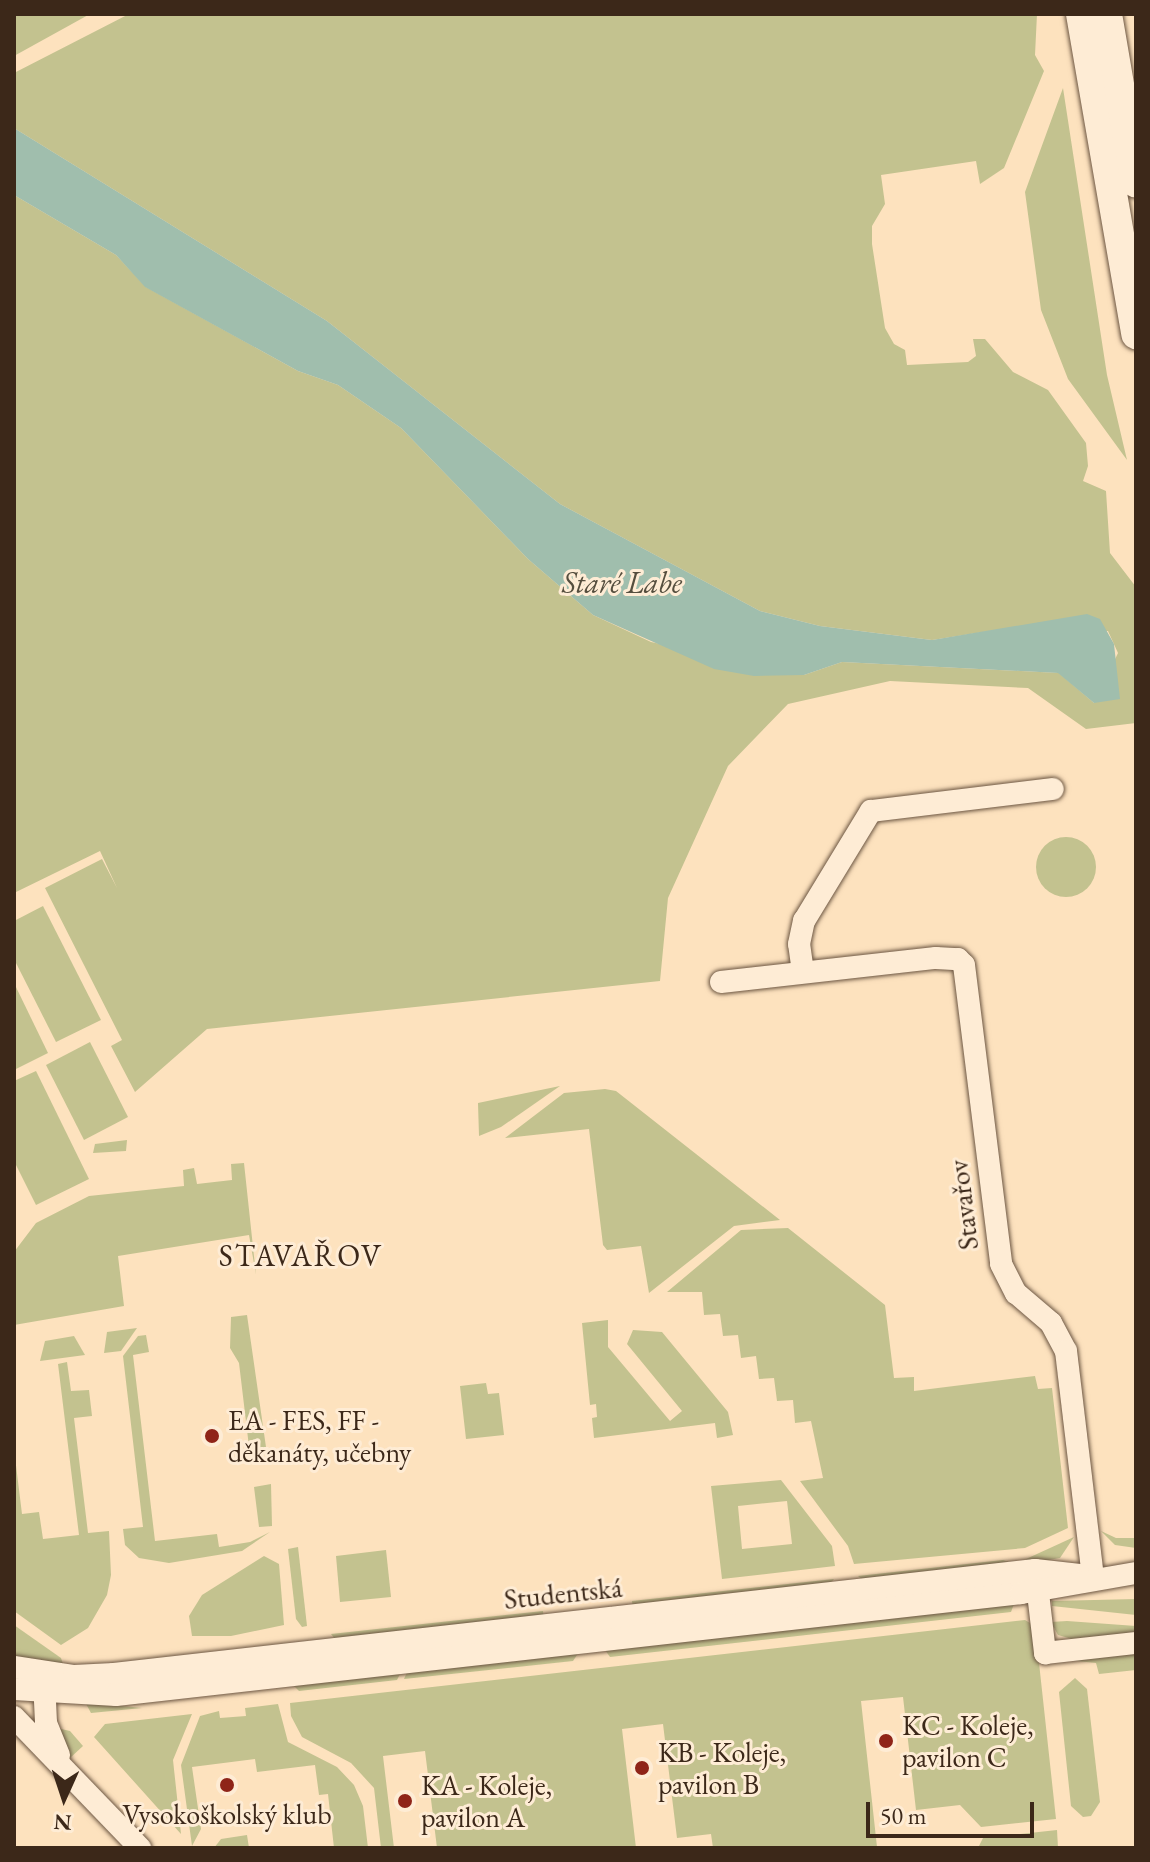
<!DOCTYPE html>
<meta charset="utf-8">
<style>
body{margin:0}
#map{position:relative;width:1150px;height:1862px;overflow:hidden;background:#fde2be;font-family:"EB Garamond",serif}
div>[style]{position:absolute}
.green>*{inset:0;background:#c3c28f}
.round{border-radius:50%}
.water>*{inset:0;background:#a0bead}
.roads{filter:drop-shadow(0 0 2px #6c5642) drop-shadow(0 0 2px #6c5642)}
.minor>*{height:22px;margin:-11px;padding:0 11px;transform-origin:11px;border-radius:11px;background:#feecd5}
.secondary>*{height:30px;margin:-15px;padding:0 15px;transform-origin:15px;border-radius:15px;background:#feecd5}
.dots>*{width:22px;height:22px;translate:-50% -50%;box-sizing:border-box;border:4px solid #feecd5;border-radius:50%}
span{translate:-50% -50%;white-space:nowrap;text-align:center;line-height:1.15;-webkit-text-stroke:6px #feecd5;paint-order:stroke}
.street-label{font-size:28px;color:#3c2819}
.poi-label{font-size:28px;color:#3c2819}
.left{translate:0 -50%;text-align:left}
.water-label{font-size:30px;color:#554e3e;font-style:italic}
.neighbourhood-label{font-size:30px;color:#3c2819;letter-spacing:2px}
.frame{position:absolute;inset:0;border:16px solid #3c2819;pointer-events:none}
.north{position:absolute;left:24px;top:1758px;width:80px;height:80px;-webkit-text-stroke:6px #feecd5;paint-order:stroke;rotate:183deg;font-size:22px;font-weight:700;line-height:32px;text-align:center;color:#3c2819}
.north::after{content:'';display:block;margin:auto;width:28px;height:36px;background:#3c2819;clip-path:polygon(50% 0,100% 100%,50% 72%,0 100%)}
.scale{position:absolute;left:866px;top:1802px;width:168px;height:36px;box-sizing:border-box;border:4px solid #3c2819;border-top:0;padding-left:10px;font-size:24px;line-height:28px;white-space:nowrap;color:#3c2819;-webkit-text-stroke:6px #feecd5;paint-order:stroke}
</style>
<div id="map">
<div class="green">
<div style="clip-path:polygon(14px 14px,90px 14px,14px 56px)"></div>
<div style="clip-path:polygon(129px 14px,1037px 14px,1035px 55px,1044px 71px,1004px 168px,980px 184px,976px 161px,881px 175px,885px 204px,872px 226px,872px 244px,885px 328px,894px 344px,905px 350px,907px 365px,968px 362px,976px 356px,973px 339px,985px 339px,1013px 372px,1048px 390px,1086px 443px,1088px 466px,1083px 481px,1106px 491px,1110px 553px,1136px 587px,1136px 723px,1086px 729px,1028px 688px,890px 681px,788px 704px,728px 766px,668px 898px,660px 981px,207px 1029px,135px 1092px,111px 1046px,122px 1040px,45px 888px,102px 859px,117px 888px,100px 851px,14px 893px,14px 195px,116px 255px,146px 287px,298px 371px,338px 385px,401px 428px,528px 559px,593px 615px,651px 642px,804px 675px,842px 662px,1059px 673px,1094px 703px,1118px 653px,1108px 631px,996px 630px,932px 640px,820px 626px,760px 611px,560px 504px,327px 321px,14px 128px,14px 73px)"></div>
<div style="clip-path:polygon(1063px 88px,1107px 375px,1127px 460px,1068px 379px,1041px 310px,1025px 192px)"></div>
<div class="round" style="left:1036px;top:837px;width:60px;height:60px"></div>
<div style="clip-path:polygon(43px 906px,101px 1020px,56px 1042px,14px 959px,14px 921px)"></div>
<div style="clip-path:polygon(14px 983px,48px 1053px,14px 1070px)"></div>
<div style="clip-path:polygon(90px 1042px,128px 1117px,84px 1140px,46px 1065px)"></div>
<div style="clip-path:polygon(36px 1071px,89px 1179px,36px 1205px,14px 1161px,14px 1081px)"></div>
<div style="clip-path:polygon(560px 1086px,501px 1127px,479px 1136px,478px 1103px)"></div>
<div style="clip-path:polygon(605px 1089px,616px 1091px,780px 1220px,734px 1226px,649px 1293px,641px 1246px,607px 1250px,603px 1245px,589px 1129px,505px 1138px,564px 1093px)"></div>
<div style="clip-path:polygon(127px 1140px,126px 1151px,93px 1153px,95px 1144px)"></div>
<div style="clip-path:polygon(244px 1163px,256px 1275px,249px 1235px,118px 1256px,124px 1306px,14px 1325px,14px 1252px,36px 1223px,89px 1196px,184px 1186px,183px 1170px,194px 1168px,197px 1184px,232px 1180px,231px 1164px)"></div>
<div style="clip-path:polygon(788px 1228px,885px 1305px,894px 1378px,914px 1377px,914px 1391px,1035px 1376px,1038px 1389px,1052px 1388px,1068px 1528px,1025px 1548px,854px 1564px,848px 1546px,800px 1481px,823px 1478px,811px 1421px,795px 1423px,793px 1400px,777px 1401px,774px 1378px,759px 1379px,756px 1356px,741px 1358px,738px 1335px,723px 1336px,720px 1314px,704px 1315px,702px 1292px,667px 1292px,741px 1230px)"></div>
<div style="clip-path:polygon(247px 1315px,267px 1454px,250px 1455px,239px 1363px,230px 1348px,231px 1317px)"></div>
<div style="clip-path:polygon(608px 1320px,608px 1347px,670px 1421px,682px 1411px,627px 1344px,633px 1330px,662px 1332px,728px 1412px,733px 1435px,717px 1438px,715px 1423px,594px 1438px,592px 1418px,597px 1417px,596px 1404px,590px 1405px,582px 1323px)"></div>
<div style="clip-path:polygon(137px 1328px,121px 1351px,104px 1353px,107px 1332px)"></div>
<div style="clip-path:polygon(146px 1335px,149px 1352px,133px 1355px,155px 1541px,217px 1534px,219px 1547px,250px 1542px,270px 1532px,242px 1551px,169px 1563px,139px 1558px,125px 1545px,123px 1529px,143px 1527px,123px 1356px,138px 1336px)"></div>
<div style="clip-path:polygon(74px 1336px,85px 1355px,40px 1361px,45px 1341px)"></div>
<div style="clip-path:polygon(67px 1362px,71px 1391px,89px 1390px,92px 1416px,74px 1418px,88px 1533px,109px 1531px,111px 1575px,107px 1595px,88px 1628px,61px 1645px,14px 1611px,14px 1449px,22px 1514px,39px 1512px,43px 1539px,79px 1535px,58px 1364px)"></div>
<div style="clip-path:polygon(486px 1383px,488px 1394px,499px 1393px,504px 1435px,466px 1439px,460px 1386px)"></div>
<div style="clip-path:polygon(evenodd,781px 1480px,832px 1546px,835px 1566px,722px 1579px,711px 1486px,781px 1480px,787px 1501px,792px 1544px,742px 1549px,738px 1506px,787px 1501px)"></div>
<div style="clip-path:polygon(271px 1484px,272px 1526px,259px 1527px,254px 1487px)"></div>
<div style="clip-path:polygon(1101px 1531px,1116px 1538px,1136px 1538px,1136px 1548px,1115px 1545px)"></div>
<div style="clip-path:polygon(1074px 1537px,1060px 1558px,1026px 1564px,1026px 1559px)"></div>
<div style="clip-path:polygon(298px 1547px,307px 1626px,302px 1627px,296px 1619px,288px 1549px)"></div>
<div style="clip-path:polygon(386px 1550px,391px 1597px,340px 1602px,336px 1556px)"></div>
<div style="clip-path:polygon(264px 1556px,279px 1564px,284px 1625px,231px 1636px,192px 1636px,189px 1616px,202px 1595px)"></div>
<div style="clip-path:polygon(1003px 1560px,1009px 1562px,864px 1581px,858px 1576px)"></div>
<div style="clip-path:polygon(834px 1579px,830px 1584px,633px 1609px,632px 1601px)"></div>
<div style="clip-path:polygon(1136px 1599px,1136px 1615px,1052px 1606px,1052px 1601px)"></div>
<div style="clip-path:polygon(1015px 1601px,1011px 1612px,610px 1657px,605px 1650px)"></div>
<div style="clip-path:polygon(543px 1611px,544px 1619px,335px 1639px,331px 1634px)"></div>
<div style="clip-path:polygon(1025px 1620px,1035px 1626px,1056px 1819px,981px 1827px,960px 1805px,916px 1810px,903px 1697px,861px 1701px,877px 1847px,713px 1848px,711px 1834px,677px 1838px,663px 1724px,622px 1729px,636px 1848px,437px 1848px,425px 1751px,383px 1756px,394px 1848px,381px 1848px,374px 1788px,351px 1763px,302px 1737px,291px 1716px,290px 1703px)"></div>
<div style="clip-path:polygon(1067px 1621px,1136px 1626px,1136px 1632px,1072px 1639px,1058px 1635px,1051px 1622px)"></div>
<div style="clip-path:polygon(14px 1625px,61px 1658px,65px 1670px,14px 1658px)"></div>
<div style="clip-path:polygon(1136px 1649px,1136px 1670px,1099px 1674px,1096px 1663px,1067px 1660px)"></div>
<div style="clip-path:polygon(579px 1652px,573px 1661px,404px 1679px,408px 1670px)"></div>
<div style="clip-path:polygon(402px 1670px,397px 1680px,299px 1691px,290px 1682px)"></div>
<div style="clip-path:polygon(1075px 1678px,1087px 1689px,1100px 1802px,1091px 1816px,1083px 1817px,1071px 1806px,1059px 1692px)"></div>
<div style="clip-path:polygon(85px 1702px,142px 1708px,91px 1713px)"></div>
<div style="clip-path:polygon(278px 1704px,288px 1742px,337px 1767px,354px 1785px,363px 1806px,368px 1848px,334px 1848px,328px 1794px,319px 1795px,315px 1765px,257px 1772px,255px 1759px,192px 1767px,201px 1829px,192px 1846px,181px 1765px,200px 1716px,219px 1711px,220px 1718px,246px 1716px,245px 1708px)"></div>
<div style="clip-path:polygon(192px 1714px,173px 1760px,181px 1834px,94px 1737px,105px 1724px)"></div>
<div style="clip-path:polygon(57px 1728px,70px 1731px,83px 1746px,70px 1758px)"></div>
<div style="clip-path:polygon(1057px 1830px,1058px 1848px,978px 1848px,983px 1838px)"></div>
<div style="clip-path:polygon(247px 1835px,249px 1848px,214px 1848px,221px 1839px)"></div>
</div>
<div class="water">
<div style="clip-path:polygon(14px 128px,327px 321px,560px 504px,760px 611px,820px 626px,932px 640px,1087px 614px,1100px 619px,1114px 644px,1120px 699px,1094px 703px,1058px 673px,842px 662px,804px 675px,754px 676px,714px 669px,593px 615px,528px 559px,401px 428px,338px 385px,298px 371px,145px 287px,116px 255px,14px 195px)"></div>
</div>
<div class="roads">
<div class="minor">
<div style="left:803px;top:972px;width:28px;rotate:-98deg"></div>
<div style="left:799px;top:944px;width:24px;rotate:-78deg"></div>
<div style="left:804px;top:921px;width:129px;rotate:-58.7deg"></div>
<div style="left:871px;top:811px;width:183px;rotate:-6.9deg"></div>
<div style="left:721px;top:982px;width:216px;rotate:-6.4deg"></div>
<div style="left:936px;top:958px;width:22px;rotate:3deg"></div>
<div style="left:958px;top:959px;width:8px;rotate:45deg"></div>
<div style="left:964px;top:965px;width:301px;rotate:82.9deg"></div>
<div style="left:1001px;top:1264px;width:33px;rotate:63deg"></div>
<div style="left:1016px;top:1293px;width:46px;rotate:40.6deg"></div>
<div style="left:1051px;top:1323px;width:32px;rotate:62deg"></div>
<div style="left:1066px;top:1351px;width:228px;rotate:83.2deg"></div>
<div style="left:1036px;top:1576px;width:78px;rotate:83.3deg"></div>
<div style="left:1045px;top:1653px;width:92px;rotate:-6.3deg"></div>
<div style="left:14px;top:1667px;width:61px;rotate:8.5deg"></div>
<div style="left:74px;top:1676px;width:40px;rotate:-2.9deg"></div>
<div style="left:114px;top:1674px;width:927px;rotate:-6.44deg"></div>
<div style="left:1035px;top:1570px;width:45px;rotate:6.3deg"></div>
<div style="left:44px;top:1680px;width:43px;rotate:87.3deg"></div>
<div style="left:46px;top:1723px;width:35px;rotate:68deg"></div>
<div style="left:14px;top:1689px;width:102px;rotate:3.4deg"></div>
<div style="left:116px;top:1695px;width:911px;rotate:-6.43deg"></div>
<div style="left:1021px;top:1593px;width:117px;rotate:-9.9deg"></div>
<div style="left:14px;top:1717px;width:182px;rotate:46.1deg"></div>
</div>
<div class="secondary">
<div style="left:1081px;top:14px;width:325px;rotate:80.2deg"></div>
<div style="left:1107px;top:14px;width:171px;rotate:80.3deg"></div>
</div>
</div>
<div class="dots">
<div style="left:212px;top:1436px;background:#8f2418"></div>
<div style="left:886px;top:1741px;background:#8f2418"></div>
<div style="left:642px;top:1768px;background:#8f2418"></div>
<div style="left:227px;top:1785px;background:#8f2418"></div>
<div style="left:405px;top:1801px;background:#8f2418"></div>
</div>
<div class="street-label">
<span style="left:963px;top:1205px;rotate:-97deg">Stavařov</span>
<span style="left:563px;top:1593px;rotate:-6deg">Studentská</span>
</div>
<div class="poi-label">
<span class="left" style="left:228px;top:1436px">EA - FES, FF -<br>děkanáty, učebny</span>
<span class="left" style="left:902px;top:1741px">KC - Koleje,<br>pavilon C</span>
<span class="left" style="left:658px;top:1768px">KB - Koleje,<br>pavilon B</span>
<span class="left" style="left:421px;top:1801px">KA - Koleje,<br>pavilon A</span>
<span style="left:227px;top:1814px">Vysokoškolský klub</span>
</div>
<div class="water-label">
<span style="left:622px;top:583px">Staré Labe</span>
</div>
<div class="neighbourhood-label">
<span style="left:301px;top:1256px">STAVAŘOV</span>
</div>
<div class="frame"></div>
<div class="north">N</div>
<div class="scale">50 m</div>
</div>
